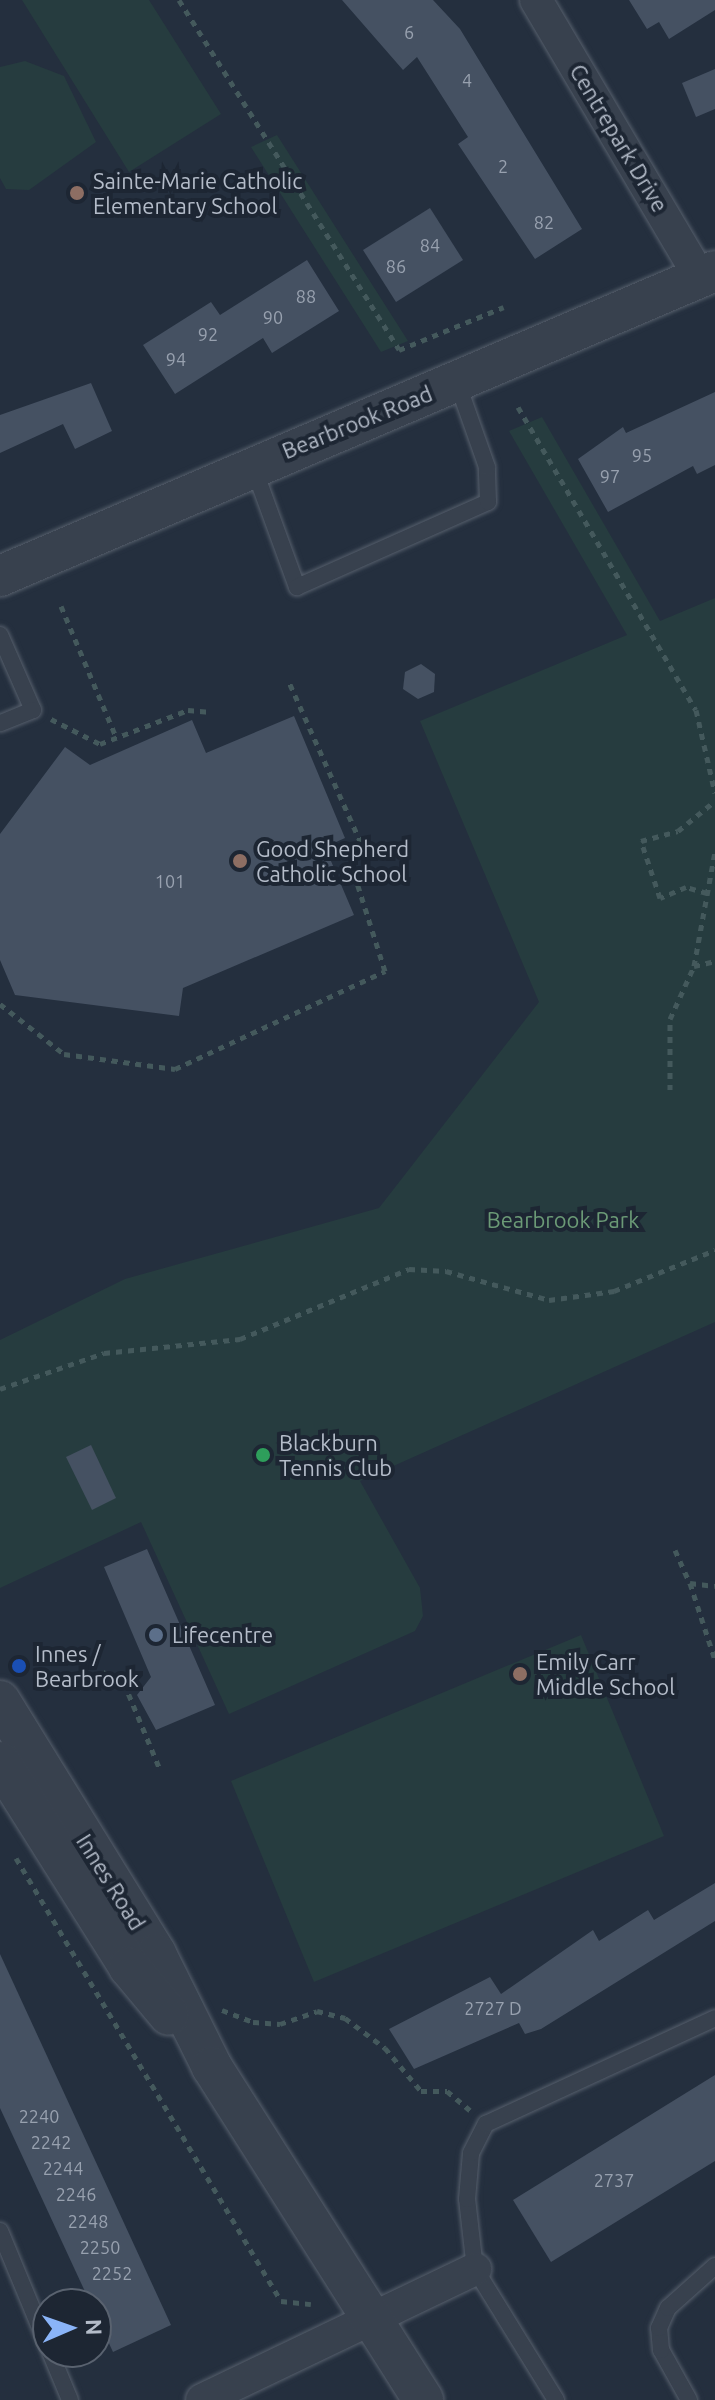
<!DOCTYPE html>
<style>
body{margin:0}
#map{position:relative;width:715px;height:2400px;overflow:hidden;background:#242f3e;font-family:Ubuntu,sans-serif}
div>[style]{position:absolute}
.green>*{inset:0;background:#263c3f}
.building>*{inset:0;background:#455162}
.path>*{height:5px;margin-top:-2.5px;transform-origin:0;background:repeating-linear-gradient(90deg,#44595c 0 6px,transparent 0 12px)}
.roads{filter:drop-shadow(0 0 2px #565f6c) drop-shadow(0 0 2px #565f6c)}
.service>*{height:16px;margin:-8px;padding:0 8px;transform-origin:8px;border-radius:8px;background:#38414e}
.minor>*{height:32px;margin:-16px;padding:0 16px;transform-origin:16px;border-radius:16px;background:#38414e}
.tertiary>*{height:40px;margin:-20px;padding:0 20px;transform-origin:20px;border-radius:20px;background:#38414e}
.dots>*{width:22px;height:22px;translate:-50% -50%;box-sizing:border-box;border:4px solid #1d2633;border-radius:50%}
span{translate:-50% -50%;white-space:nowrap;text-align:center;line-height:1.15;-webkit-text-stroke:8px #1d2633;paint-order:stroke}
.number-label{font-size:18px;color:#98a1af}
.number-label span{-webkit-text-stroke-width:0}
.street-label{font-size:22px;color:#b4bcc9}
.poi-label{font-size:22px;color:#b4bcc9}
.left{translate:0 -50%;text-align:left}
.park-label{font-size:22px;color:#6b9a76}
.north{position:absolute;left:32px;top:2288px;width:80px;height:80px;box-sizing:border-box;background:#1d2633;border:2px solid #59626f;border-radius:50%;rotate:88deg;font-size:22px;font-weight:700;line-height:32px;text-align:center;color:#b4bcc9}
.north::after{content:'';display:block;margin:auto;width:28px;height:36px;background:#8ab4f8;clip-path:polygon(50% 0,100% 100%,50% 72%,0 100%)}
</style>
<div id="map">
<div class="green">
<div style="clip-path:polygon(22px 0,149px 0,221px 114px,129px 172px)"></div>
<div style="clip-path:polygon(25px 61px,64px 76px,96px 142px,29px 190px,6px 189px,0 178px,0 67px)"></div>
<div style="clip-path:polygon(277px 135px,408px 341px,381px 352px,251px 147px)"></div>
<div style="clip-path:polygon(542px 417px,660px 621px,715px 598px,715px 1322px,360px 1481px,420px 1588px,423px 1616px,415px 1631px,229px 1714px,141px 1522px,0 1588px,0 1340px,125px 1279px,379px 1208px,539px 1002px,420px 721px,627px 635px,509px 431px)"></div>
<div style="clip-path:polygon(581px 1635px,664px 1836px,314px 1982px,231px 1781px)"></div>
</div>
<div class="building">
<div style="clip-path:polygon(342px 0,433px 0,460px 29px,582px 229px,535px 259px,458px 144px,468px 137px,417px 57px,403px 70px)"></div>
<div style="clip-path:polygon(629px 0,715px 0,715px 10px,669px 39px,659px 22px,647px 29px)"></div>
<div style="clip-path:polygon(715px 69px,715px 109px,696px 117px,682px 83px)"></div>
<div style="clip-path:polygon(430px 208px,463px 260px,396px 302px,363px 250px)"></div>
<div style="clip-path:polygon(307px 260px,339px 311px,272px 353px,263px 338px,175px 394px,143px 345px,211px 302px,220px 315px)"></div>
<div style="clip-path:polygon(91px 383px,112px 431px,75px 449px,63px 424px,0 453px,0 415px)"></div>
<div style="clip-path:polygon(715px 392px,715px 465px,697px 474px,693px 466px,608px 512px,578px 459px,623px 427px,626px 433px)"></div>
<div style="clip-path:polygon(421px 664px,435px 674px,434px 692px,418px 699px,403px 689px,405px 672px)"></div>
<div style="clip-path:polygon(294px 716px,345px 838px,325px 847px,354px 915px,183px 988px,179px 1016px,15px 995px,0 960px,0 834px,65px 747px,90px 765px,192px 720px,206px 753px)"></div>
<div style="clip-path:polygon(91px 1445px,116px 1498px,92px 1510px,66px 1457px)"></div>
<div style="clip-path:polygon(147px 1549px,215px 1705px,156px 1730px,137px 1695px,151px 1677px,104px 1567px)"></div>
<div style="clip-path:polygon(715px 1883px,715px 1921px,541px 2029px,525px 2034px,519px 2023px,414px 2069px,389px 2029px,490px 1977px,501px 1994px,593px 1930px,599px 1941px,648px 1910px,654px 1920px)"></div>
<div style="clip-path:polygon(0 1954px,171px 2325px,113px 2352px,0 2108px)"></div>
<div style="clip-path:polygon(715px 2075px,715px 2161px,551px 2262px,513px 2200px)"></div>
</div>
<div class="path">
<div style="left:179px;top:0;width:413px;rotate:57.8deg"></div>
<div style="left:399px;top:350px;width:113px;rotate:-22.3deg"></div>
<div style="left:518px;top:407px;width:351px;rotate:59.6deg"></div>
<div style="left:696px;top:710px;width:85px;rotate:77.1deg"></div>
<div style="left:61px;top:606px;width:142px;rotate:67.2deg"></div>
<div style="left:51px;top:719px;width:55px;rotate:27deg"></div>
<div style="left:100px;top:744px;width:94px;rotate:-21.1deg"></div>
<div style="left:188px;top:710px;width:23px;rotate:5deg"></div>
<div style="left:707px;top:893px;width:22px;rotate:-164deg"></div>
<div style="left:686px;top:887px;width:28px;rotate:157deg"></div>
<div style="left:660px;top:898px;width:60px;rotate:-108.4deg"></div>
<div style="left:641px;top:841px;width:38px;rotate:-15deg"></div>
<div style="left:678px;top:831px;width:48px;rotate:-39deg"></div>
<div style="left:694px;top:966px;width:22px;rotate:-13deg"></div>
<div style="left:0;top:1004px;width:81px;rotate:38deg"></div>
<div style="left:64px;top:1054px;width:112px;rotate:7.7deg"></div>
<div style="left:175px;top:1069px;width:232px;rotate:-25deg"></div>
<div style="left:385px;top:971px;width:112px;rotate:-107.6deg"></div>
<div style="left:351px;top:864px;width:23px;rotate:-65deg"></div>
<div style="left:361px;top:843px;width:176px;rotate:-114.1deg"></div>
<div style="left:670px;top:1090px;width:71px;rotate:-90deg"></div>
<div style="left:670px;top:1019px;width:58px;rotate:-65.6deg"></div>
<div style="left:694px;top:966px;width:116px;rotate:-79.6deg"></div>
<div style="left:0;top:1389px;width:110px;rotate:-19.1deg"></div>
<div style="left:104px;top:1353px;width:137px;rotate:-5.9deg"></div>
<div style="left:240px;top:1339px;width:183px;rotate:-22.5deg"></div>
<div style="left:409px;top:1269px;width:37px;rotate:3deg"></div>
<div style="left:446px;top:1271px;width:107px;rotate:15.7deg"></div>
<div style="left:549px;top:1300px;width:66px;rotate:-7.9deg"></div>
<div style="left:614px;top:1291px;width:109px;rotate:-22.1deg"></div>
<div style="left:675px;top:1550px;width:36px;rotate:66deg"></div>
<div style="left:690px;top:1583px;width:25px;rotate:7deg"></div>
<div style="left:690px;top:1583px;width:81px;rotate:72deg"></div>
<div style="left:103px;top:1672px;width:24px;rotate:28deg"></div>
<div style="left:124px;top:1683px;width:91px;rotate:67.4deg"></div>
<div style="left:16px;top:1858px;width:516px;rotate:59.11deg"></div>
<div style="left:281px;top:2301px;width:30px;rotate:6deg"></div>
<div style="left:222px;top:2010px;width:33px;rotate:21deg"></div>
<div style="left:253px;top:2022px;width:27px;rotate:4deg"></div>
<div style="left:280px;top:2024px;width:39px;rotate:-19deg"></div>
<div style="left:317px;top:2011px;width:29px;rotate:14deg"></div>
<div style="left:345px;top:2018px;width:50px;rotate:36.9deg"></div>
<div style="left:385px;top:2048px;width:56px;rotate:50.1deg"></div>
<div style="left:421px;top:2091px;width:26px"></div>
<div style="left:447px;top:2091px;width:30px;rotate:40deg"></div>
</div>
<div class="roads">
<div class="service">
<div style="left:253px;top:466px;width:129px;rotate:70deg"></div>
<div style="left:297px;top:587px;width:209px;rotate:-24deg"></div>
<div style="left:488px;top:502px;width:35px;rotate:-92deg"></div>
<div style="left:487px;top:467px;width:90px;rotate:-109.4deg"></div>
<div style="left:0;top:635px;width:82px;rotate:66.3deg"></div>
<div style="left:33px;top:710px;width:35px;rotate:158deg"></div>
<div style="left:0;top:2231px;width:126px;rotate:67.5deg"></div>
<div style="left:50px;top:2352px;width:52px;rotate:67.4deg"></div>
<div style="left:556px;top:2400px;width:154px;rotate:-121.7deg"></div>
<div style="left:475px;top:2269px;width:70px;rotate:-96.5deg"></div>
<div style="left:467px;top:2199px;width:46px;rotate:-85deg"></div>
<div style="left:471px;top:2153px;width:33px;rotate:-63deg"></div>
<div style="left:486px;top:2124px;width:252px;rotate:-24.8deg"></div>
<div style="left:689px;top:2400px;width:57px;rotate:-119.2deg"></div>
<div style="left:661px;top:2350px;width:22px;rotate:-95deg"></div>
<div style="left:659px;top:2328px;width:22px;rotate:-66deg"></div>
<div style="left:668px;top:2308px;width:63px;rotate:-41.8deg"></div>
</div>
<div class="minor">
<div style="left:536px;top:0;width:322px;rotate:59.4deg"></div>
<div style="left:202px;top:2400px;width:303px;rotate:-25.6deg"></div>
</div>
<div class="tertiary">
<div style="left:0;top:576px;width:777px;rotate:-23.1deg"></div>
<div style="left:0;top:1701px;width:297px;rotate:58.3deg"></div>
<div style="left:156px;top:1954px;width:126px;rotate:63.6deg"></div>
<div style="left:212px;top:2067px;width:394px;rotate:57.6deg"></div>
<div style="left:0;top:1762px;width:242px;rotate:57.8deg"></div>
<div style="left:129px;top:1967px;width:62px;rotate:50.2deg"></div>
</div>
</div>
<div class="dots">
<div style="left:77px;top:193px;background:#8d6e63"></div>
<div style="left:240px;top:861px;background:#8d6e63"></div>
<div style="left:263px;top:1455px;background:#2e9e5b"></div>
<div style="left:156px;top:1635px;background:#5c6f8a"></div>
<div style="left:19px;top:1666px;background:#1a4fb4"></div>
<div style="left:520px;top:1674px;background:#8d6e63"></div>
</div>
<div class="number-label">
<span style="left:409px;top:32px">6</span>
<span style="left:467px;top:80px">4</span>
<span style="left:503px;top:166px">2</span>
<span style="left:544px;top:222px">82</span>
<span style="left:430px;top:245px">84</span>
<span style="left:396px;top:266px">86</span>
<span style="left:306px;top:296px">88</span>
<span style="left:273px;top:317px">90</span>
<span style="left:208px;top:334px">92</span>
<span style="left:176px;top:359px">94</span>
<span style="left:642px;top:455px">95</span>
<span style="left:610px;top:476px">97</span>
<span style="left:170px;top:881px">101</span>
<span style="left:493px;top:2008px">2727 D</span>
<span style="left:39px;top:2116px">2240</span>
<span style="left:51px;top:2142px">2242</span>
<span style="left:63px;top:2168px">2244</span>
<span style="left:614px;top:2180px">2737</span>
<span style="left:76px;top:2194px">2246</span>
<span style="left:88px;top:2221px">2248</span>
<span style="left:100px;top:2247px">2250</span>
<span style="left:112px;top:2273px">2252</span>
</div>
<div class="street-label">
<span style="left:619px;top:138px;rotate:59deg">Centrepark Drive</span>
<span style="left:357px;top:422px;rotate:-22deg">Bearbrook Road</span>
<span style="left:111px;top:1882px;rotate:58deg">Innes Road</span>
</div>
<div class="poi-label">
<span class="left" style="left:93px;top:193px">Sainte-Marie Catholic<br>Elementary School</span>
<span class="left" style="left:256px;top:861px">Good Shepherd<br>Catholic School</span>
<span class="left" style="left:279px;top:1455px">Blackburn<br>Tennis Club</span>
<span class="left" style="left:172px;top:1635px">Lifecentre</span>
<span class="left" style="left:35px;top:1666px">Innes /<br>Bearbrook</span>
<span class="left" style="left:536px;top:1674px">Emily Carr<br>Middle School</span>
</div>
<div class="park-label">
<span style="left:563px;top:1220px">Bearbrook Park</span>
</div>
<div class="north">N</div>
</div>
